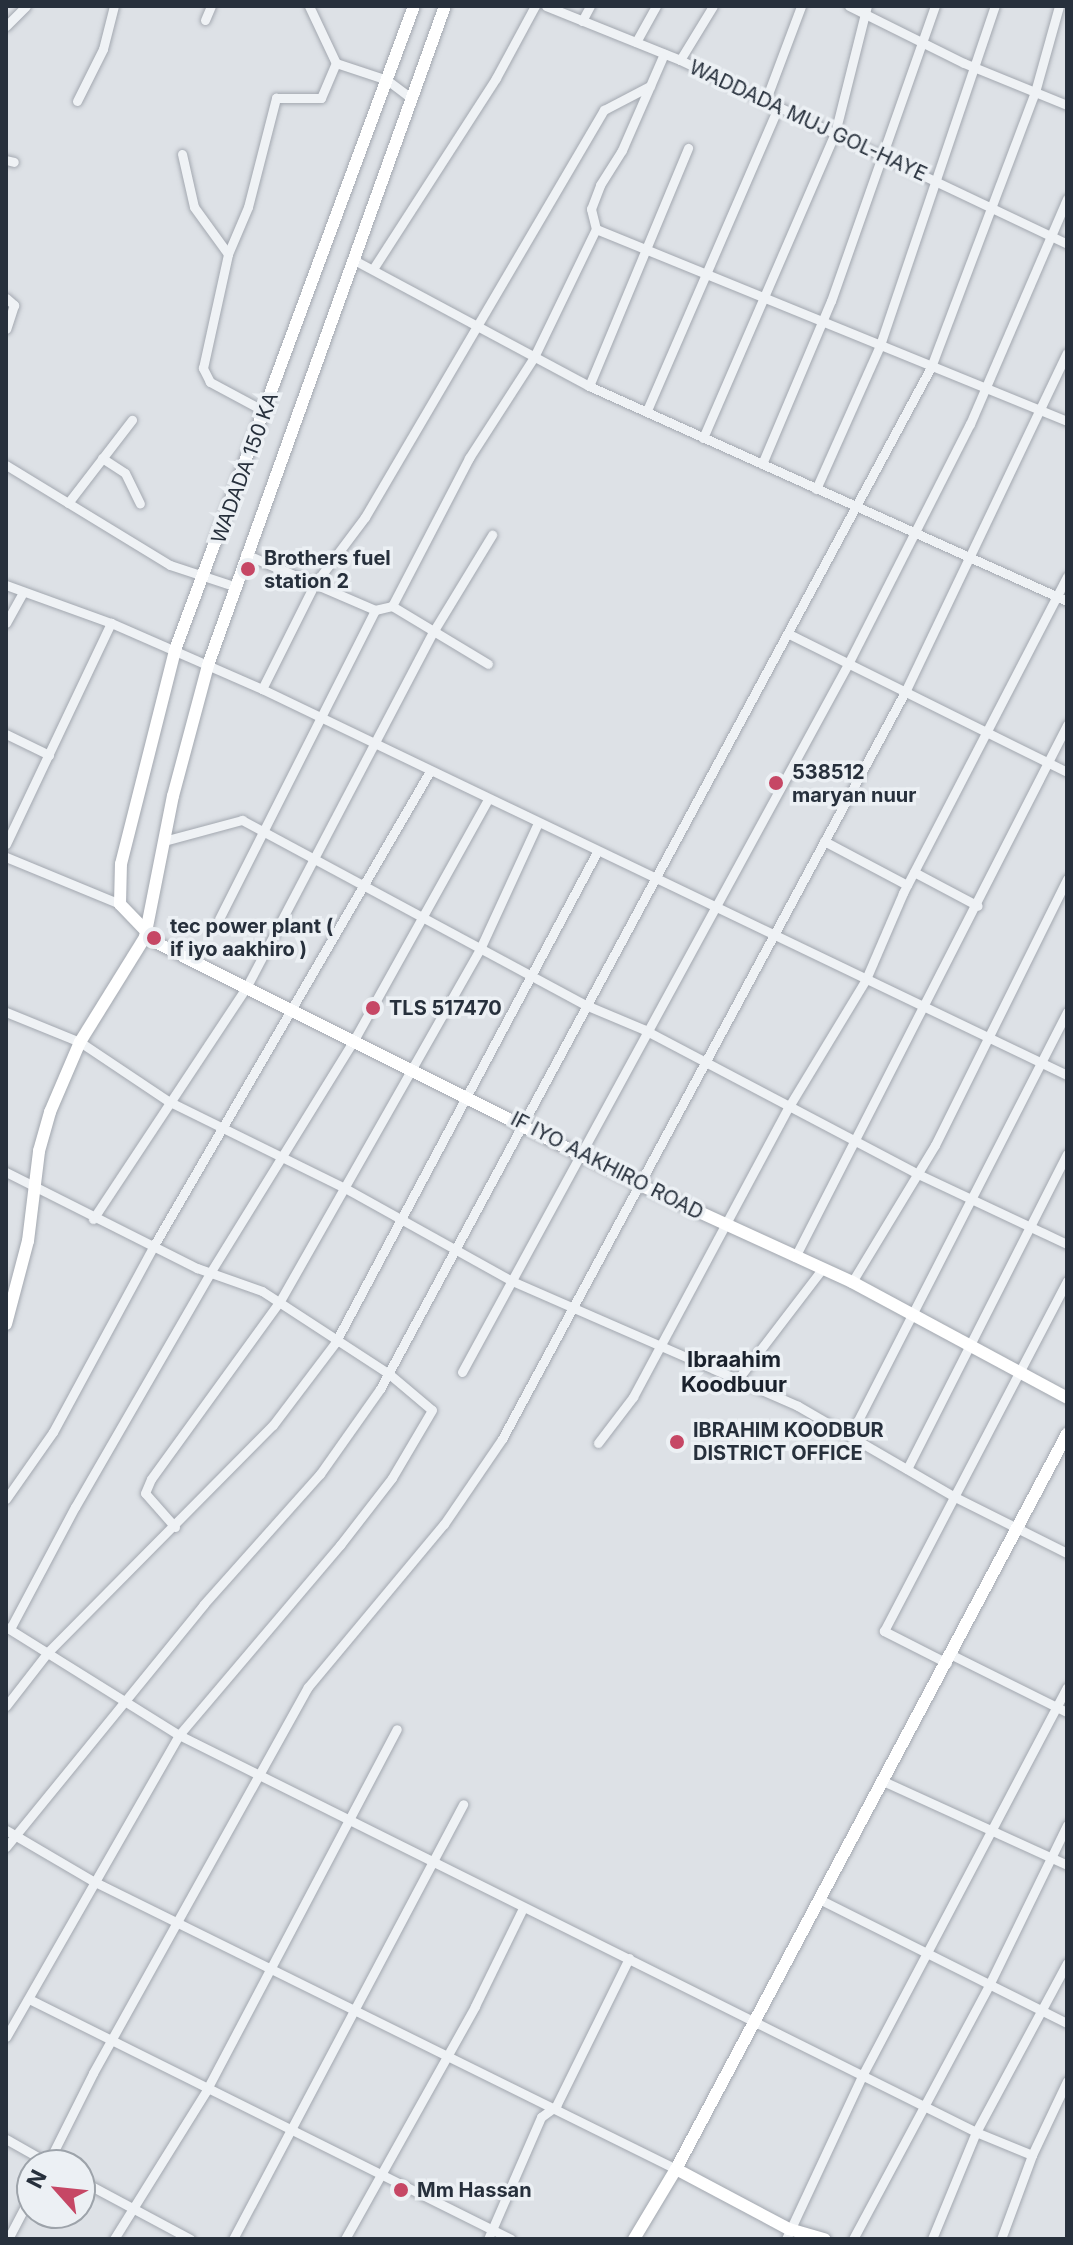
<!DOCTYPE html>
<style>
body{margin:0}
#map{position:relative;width:1073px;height:2245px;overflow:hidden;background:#dde1e6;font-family:Inter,sans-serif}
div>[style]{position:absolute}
.roads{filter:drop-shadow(0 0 2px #a3a8b0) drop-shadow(0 0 2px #a3a8b0)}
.street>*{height:9px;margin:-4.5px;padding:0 4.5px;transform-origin:4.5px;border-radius:4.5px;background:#eff2f5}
.secondary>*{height:12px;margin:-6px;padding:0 6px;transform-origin:6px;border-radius:6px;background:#fff}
.dots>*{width:22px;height:22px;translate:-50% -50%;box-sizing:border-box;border:4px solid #ecf0f4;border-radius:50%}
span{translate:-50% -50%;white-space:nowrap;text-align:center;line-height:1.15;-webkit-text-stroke:7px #ecf0f4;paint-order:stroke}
.street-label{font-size:20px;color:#27303c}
.poi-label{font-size:20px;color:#27303c;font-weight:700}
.left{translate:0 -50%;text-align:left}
.neighbourhood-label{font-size:22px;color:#1a212c;font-weight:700}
.frame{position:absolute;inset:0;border:8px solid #27303c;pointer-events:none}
.north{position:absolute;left:16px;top:2149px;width:80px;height:80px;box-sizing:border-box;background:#ecf0f4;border:2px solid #9da3aa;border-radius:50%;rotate:297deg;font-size:22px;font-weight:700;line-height:32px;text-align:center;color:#27303c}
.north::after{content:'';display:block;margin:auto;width:28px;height:36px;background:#c64765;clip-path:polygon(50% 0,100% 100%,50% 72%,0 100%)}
</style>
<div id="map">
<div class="roads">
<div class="street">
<div style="left:309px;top:6px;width:63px;rotate:64.7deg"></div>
<div style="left:336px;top:63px;width:54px;rotate:18.4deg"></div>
<div style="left:387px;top:80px;width:31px;rotate:37deg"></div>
<div style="left:546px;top:6px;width:144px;rotate:21.9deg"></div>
<div style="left:680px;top:60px;width:429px;rotate:25.4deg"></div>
<div style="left:849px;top:6px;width:128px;rotate:26.4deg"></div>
<div style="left:964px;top:63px;width:111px;rotate:22.2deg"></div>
<div style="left:205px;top:20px;width:15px;rotate:-67deg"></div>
<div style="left:582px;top:21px;width:17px;rotate:-62deg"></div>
<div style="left:6px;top:26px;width:28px;rotate:-45deg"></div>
<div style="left:636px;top:42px;width:41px;rotate:-60.9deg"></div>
<div style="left:680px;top:60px;width:63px;rotate:-58.6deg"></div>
<div style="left:77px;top:101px;width:58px;rotate:-63.4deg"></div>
<div style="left:103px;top:49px;width:44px;rotate:-75.7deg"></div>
<div style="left:765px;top:102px;width:103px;rotate:-69.4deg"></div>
<div style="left:182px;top:154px;width:54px;rotate:77.2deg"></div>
<div style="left:194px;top:207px;width:58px;rotate:54.1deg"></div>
<div style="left:6px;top:160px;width:8px;rotate:14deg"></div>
<div style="left:596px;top:229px;width:509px;rotate:22.18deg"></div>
<div style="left:354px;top:260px;width:267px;rotate:28.2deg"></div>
<div style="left:589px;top:386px;width:524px;rotate:24.22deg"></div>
<div style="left:373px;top:269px;width:227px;rotate:-57.2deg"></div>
<div style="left:496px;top:78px;width:82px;rotate:-61.6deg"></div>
<div style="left:6px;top:298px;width:11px;rotate:41deg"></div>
<div style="left:14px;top:305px;width:25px;rotate:108deg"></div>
<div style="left:589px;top:386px;width:258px;rotate:-67.4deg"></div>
<div style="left:648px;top:408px;width:327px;rotate:-66.6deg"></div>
<div style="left:266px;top:412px;width:64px;rotate:-151.8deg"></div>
<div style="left:210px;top:382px;width:16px;rotate:-117deg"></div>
<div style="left:203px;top:368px;width:117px;rotate:-77.6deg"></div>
<div style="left:228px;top:254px;width:51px;rotate:-66.9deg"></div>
<div style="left:248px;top:207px;width:113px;rotate:-75.6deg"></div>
<div style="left:276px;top:98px;width:45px"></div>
<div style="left:321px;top:98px;width:38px;rotate:-67deg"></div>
<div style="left:703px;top:438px;width:332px;rotate:-66.6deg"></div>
<div style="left:835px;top:133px;width:131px;rotate:-75.9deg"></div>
<div style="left:102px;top:458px;width:27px;rotate:33deg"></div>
<div style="left:125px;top:473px;width:34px;rotate:64deg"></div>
<div style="left:762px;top:464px;width:177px;rotate:-67.1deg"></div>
<div style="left:831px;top:301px;width:313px;rotate:-70.6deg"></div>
<div style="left:6px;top:465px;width:192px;rotate:31.4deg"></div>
<div style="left:170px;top:565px;width:67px;rotate:18.2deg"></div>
<div style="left:816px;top:489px;width:158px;rotate:-66deg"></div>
<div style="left:880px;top:345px;width:358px;rotate:-71.3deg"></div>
<div style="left:68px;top:503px;width:105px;rotate:-52.4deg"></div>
<div style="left:245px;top:554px;width:142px;rotate:23.3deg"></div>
<div style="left:6px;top:585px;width:112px;rotate:19.9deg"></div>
<div style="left:111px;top:623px;width:165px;rotate:23.6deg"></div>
<div style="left:262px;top:689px;width:893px;rotate:25.62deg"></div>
<div style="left:392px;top:606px;width:112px;rotate:31.1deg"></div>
<div style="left:6px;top:623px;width:35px;rotate:-61deg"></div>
<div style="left:789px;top:634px;width:310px;rotate:26.4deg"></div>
<div style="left:262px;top:689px;width:116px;rotate:-63.4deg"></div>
<div style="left:314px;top:585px;width:85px;rotate:-53.1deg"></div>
<div style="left:365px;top:517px;width:472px;rotate:-59.6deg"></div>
<div style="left:604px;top:110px;width:52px;rotate:-27.6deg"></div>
<div style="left:6px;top:734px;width:48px;rotate:26deg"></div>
<div style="left:164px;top:841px;width:81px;rotate:-15.1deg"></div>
<div style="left:242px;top:820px;width:393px;rotate:28.3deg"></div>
<div style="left:588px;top:1006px;width:62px;rotate:22.8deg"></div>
<div style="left:645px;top:1030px;width:309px;rotate:27.8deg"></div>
<div style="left:918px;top:1174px;width:165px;rotate:25.2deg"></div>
<div style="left:824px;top:841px;width:94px;rotate:27.9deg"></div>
<div style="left:6px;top:844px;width:245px;rotate:-64.6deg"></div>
<div style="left:6px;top:857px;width:123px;rotate:22.4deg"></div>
<div style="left:914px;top:872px;width:72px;rotate:28deg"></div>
<div style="left:219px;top:919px;width:346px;rotate:-63.2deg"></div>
<div style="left:375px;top:610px;width:17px;rotate:-13deg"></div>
<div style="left:392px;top:606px;width:167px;rotate:-62.5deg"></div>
<div style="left:469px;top:458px;width:120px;rotate:-57.2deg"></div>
<div style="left:534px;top:357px;width:142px;rotate:-64.2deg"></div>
<div style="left:596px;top:229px;width:21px;rotate:-104deg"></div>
<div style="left:591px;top:209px;width:26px;rotate:-69deg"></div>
<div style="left:600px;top:185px;width:41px;rotate:-57.8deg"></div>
<div style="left:622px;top:150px;width:105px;rotate:-66.4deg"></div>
<div style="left:6px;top:1012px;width:80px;rotate:22.1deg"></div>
<div style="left:80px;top:1042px;width:106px;rotate:33.8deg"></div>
<div style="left:168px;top:1101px;width:197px;rotate:26.2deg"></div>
<div style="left:345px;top:1188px;width:191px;rotate:29.1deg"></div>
<div style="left:512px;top:1281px;width:312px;rotate:23.6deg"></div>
<div style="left:798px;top:1406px;width:179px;rotate:30.1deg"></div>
<div style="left:953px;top:1496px;width:127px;rotate:26.6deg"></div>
<div style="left:6px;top:1172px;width:214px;rotate:26.7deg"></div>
<div style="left:197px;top:1268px;width:69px;rotate:19.5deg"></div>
<div style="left:262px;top:1291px;width:150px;rotate:33.1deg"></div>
<div style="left:388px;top:1373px;width:57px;rotate:40.1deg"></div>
<div style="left:432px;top:1410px;width:79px;rotate:120.5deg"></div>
<div style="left:392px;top:1478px;width:85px;rotate:127.8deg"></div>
<div style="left:340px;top:1545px;width:249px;rotate:130.3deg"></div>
<div style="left:179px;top:1735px;width:348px;rotate:119.8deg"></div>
<div style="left:93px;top:1219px;width:279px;rotate:-56.5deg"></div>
<div style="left:247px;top:986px;width:400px;rotate:-62.3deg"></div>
<div style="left:433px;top:632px;width:114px;rotate:-58.7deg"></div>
<div style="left:795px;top:1257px;width:598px;rotate:-62.92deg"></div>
<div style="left:852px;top:1282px;width:160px;rotate:-58.8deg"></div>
<div style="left:935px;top:1145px;width:297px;rotate:-63.6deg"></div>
<div style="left:462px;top:1372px;width:806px;rotate:-61.4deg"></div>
<div style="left:848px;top:664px;width:269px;rotate:-63.1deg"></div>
<div style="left:970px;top:424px;width:245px;rotate:-66.7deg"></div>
<div style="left:738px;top:1379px;width:138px;rotate:-52.6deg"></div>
<div style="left:851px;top:1434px;width:474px;rotate:-62.9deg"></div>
<div style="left:598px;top:1443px;width:58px;rotate:-52.7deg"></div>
<div style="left:633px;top:1397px;width:328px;rotate:-61.8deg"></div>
<div style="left:788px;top:1108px;width:151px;rotate:-58.8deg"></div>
<div style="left:866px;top:979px;width:94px;rotate:-66.7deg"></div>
<div style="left:903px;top:893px;width:356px;rotate:-62.6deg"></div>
<div style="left:907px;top:1469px;width:353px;rotate:-63.1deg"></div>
<div style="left:6px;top:1499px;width:82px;rotate:-55deg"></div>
<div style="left:53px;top:1432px;width:210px;rotate:-61.6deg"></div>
<div style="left:153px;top:1247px;width:551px;rotate:-59.8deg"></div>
<div style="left:175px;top:1527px;width:45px;rotate:-131.4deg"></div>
<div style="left:145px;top:1493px;width:15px;rotate:-67deg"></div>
<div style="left:151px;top:1479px;width:220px;rotate:-54.1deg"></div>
<div style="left:280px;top:1301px;width:405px;rotate:-60.4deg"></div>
<div style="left:480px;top:949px;width:139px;rotate:-65.3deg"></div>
<div style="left:6px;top:1627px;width:204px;rotate:32deg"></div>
<div style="left:179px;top:1735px;width:890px;rotate:26.48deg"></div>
<div style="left:976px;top:2132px;width:116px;rotate:112.4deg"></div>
<div style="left:10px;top:1629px;width:138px;rotate:-62deg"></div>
<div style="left:75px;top:1507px;width:270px;rotate:-60deg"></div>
<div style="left:210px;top:1273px;width:274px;rotate:-58.3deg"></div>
<div style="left:354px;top:1040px;width:276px;rotate:-60.9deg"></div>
<div style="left:952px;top:1655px;width:128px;rotate:26.4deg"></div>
<div style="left:947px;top:1663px;width:71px;rotate:-153.1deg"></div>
<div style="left:884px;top:1631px;width:395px;rotate:-62.4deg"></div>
<div style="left:6px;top:1706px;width:68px;rotate:-52.1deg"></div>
<div style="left:48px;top:1652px;width:320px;rotate:-45.3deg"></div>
<div style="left:273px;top:1425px;width:103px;rotate:-52.9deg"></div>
<div style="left:335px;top:1343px;width:557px;rotate:-61.92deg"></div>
<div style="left:883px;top:1781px;width:202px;rotate:24.5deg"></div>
<div style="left:6px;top:1830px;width:101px;rotate:30.4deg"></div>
<div style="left:93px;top:1881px;width:650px;rotate:26.29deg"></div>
<div style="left:6px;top:1847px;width:313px;rotate:-50.8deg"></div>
<div style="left:204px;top:1604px;width:174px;rotate:-48.3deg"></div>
<div style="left:320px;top:1474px;width:104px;rotate:-54.8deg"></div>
<div style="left:380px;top:1389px;width:1161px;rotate:-61.67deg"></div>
<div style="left:931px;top:367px;width:294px;rotate:-69.3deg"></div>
<div style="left:1035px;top:92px;width:89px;rotate:-74.4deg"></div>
<div style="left:819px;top:1899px;width:277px;rotate:26.6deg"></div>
<div style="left:29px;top:1999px;width:538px;rotate:26.47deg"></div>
<div style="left:6px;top:2139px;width:53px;rotate:29.5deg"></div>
<div style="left:1032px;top:2155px;width:61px;rotate:-157.7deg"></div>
<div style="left:976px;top:2132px;width:192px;rotate:-61.7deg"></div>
<div style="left:47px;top:2165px;width:103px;rotate:-63.4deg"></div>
<div style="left:93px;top:2073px;width:442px;rotate:-60.9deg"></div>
<div style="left:308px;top:1687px;width:212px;rotate:-50.2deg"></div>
<div style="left:444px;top:1524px;width:103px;rotate:-55.7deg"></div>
<div style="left:502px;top:1439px;width:851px;rotate:-61.66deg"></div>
<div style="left:906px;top:690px;width:373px;rotate:-64.5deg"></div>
<div style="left:80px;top:2180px;width:125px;rotate:28.2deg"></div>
<div style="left:8px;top:2239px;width:52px;rotate:-62.4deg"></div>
<div style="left:114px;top:2239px;width:174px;rotate:-58.1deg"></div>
<div style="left:206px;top:2091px;width:409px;rotate:-62.2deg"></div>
<div style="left:233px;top:2239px;width:492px;rotate:-62.1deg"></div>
<div style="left:345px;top:2239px;width:267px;rotate:-60.8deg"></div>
<div style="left:475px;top:2006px;width:107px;rotate:-63.9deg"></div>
<div style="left:488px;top:2239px;width:133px;rotate:-66.5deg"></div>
<div style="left:541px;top:2117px;width:19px;rotate:-36deg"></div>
<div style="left:556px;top:2106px;width:165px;rotate:-63.7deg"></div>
<div style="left:786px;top:2239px;width:182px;rotate:-65deg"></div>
<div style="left:863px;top:2074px;width:437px;rotate:-62.2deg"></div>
<div style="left:853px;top:2239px;width:290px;rotate:-61.8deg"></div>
<div style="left:990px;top:1983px;width:176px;rotate:-64deg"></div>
<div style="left:1001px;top:2239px;width:90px;rotate:-69.7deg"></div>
<div style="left:1032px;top:2155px;width:82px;rotate:-64.7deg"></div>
</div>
<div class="secondary">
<div style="left:145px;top:930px;width:36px;rotate:-134deg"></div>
<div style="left:120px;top:904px;width:40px;rotate:-88.6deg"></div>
<div style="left:121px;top:864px;width:221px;rotate:-75.8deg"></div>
<div style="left:175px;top:650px;width:687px;rotate:-69.64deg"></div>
<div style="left:145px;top:937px;width:551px;rotate:26.61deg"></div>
<div style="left:638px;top:1184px;width:235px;rotate:24.6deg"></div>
<div style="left:852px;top:1282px;width:244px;rotate:28.3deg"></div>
<div style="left:6px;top:1324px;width:86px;rotate:-75.2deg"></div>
<div style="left:28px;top:1241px;width:91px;rotate:-83deg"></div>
<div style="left:39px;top:1151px;width:41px;rotate:-74.2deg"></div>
<div style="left:50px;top:1112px;width:76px;rotate:-66.8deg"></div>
<div style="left:80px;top:1042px;width:123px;rotate:-58.2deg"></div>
<div style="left:145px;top:937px;width:144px;rotate:-78.8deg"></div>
<div style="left:173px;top:796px;width:136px;rotate:-75deg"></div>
<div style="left:208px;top:665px;width:700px;rotate:-70.22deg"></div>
<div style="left:676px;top:2169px;width:128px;rotate:28deg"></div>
<div style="left:789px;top:2229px;width:37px;rotate:16deg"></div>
<div style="left:634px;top:2239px;width:82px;rotate:-59deg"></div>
<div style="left:676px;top:2169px;width:833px;rotate:-61.99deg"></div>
</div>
</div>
<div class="dots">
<div style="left:248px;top:569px;background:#c64765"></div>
<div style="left:776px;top:783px;background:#c64765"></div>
<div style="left:154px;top:938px;background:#c64765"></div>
<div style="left:373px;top:1008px;background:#c64765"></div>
<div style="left:677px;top:1442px;background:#c64765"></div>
<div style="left:401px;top:2190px;background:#c64765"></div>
</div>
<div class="street-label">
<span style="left:808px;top:121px;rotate:25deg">WADDADA MUJ GOL-HAYE</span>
<span style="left:245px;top:468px;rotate:-70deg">WADADA 150 KA</span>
<span style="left:607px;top:1166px;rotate:27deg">IF IYO AAKHIRO ROAD</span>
</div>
<div class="poi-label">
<span class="left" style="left:264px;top:570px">Brothers fuel<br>station 2</span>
<span class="left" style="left:792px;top:784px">538512<br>maryan nuur</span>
<span class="left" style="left:170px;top:938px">tec power plant (<br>if iyo aakhiro )</span>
<span class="left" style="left:389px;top:1008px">TLS 517470</span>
<span class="left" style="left:693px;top:1442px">IBRAHIM KOODBUR<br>DISTRICT OFFICE</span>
<span class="left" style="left:417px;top:2190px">Mm Hassan</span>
</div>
<div class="neighbourhood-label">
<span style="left:734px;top:1372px">Ibraahim<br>Koodbuur</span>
</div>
<div class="frame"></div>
<div class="north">N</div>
</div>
